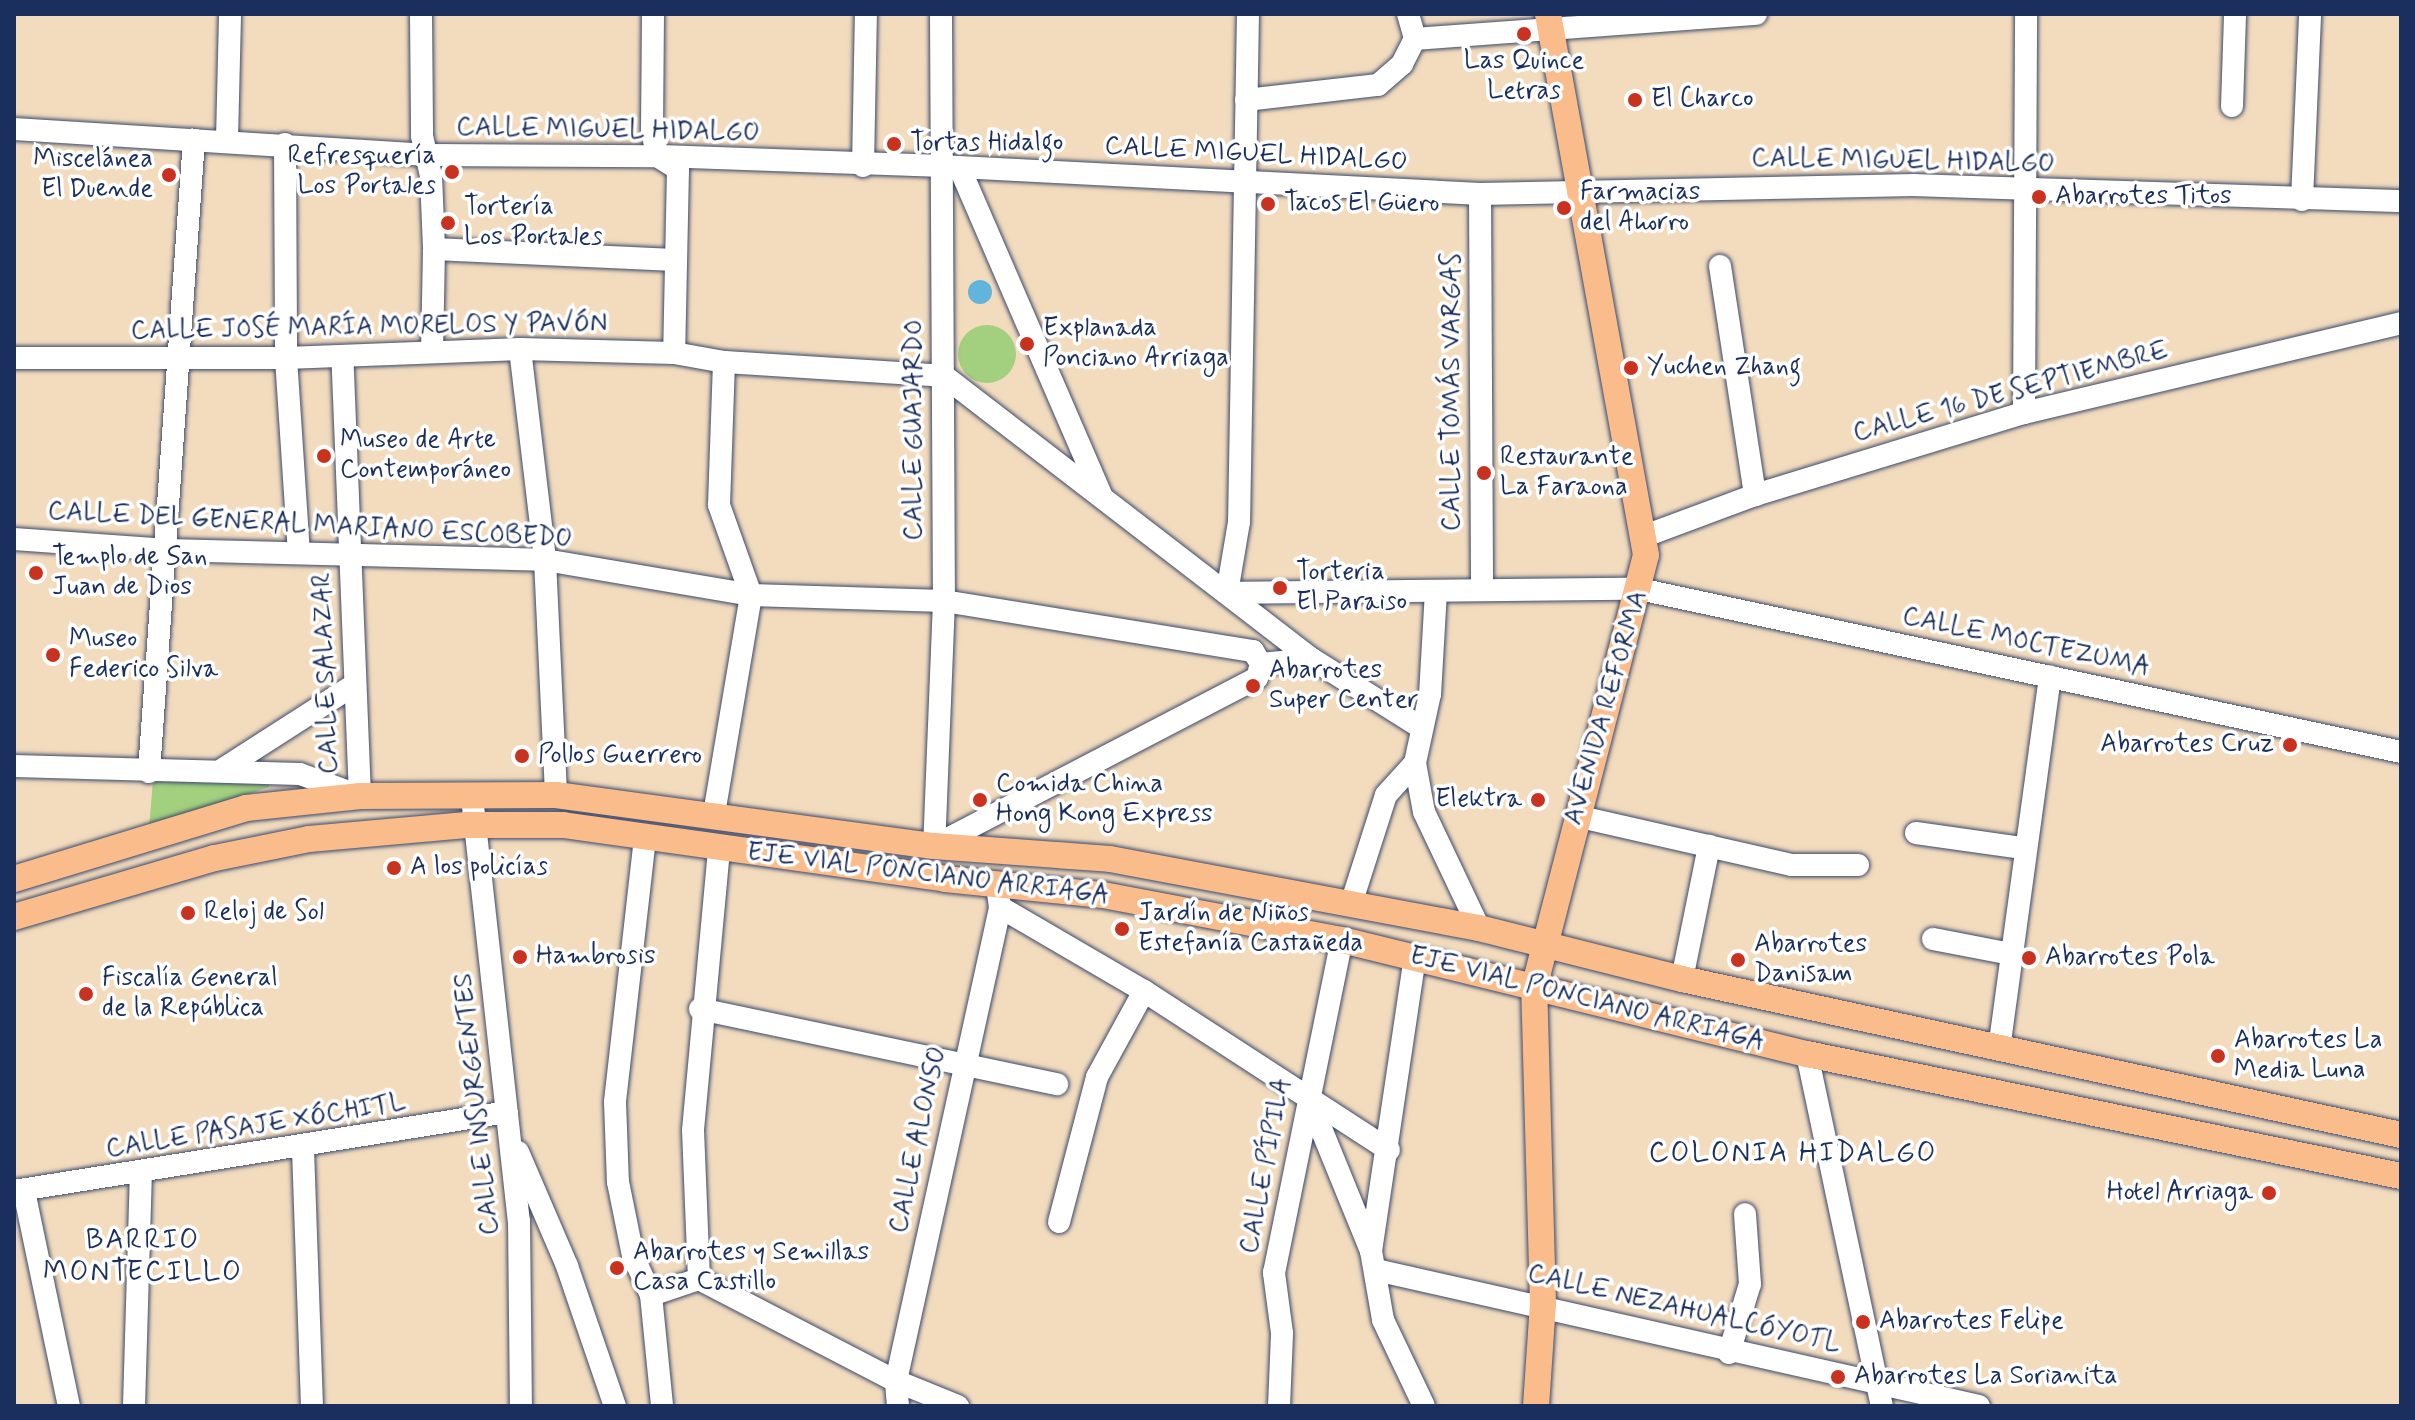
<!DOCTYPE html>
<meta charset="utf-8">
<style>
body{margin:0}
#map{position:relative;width:2415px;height:1420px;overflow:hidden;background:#f3dcbe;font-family:Mynerve,sans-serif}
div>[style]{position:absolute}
.green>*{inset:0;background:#a2d07e}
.round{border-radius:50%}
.water>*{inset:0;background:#61b5dd}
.roads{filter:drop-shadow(0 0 2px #3b496c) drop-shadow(0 0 2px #3b496c)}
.minor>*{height:22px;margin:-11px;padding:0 11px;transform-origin:11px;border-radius:11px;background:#fff}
.major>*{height:26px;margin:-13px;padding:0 13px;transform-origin:13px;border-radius:13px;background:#f9bc8a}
.dots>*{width:22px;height:22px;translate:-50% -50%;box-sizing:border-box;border:4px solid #fff;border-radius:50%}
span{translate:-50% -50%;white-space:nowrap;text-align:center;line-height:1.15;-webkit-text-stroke:7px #fff;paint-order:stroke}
.poi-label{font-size:26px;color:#1b2f5e}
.left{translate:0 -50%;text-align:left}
.right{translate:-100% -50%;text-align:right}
.street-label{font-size:26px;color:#1b2f5e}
.neighbourhood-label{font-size:28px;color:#1b2f5e;letter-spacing:2px}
.frame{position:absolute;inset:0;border:16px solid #1b2f5e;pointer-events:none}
</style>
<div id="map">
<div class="green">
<div class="round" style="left:958px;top:325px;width:58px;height:58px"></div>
<div style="clip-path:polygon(153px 780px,269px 782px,269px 787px,149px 829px)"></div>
</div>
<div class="water">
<div class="round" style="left:968px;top:280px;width:24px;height:24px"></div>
</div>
<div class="roads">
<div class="minor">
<div style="left:421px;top:14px;width:122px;rotate:89.5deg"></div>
<div style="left:422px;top:136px;width:41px;rotate:77.3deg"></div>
<div style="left:431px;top:176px;width:73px;rotate:87.6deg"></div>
<div style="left:434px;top:249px;width:101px;rotate:91.1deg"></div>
<div style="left:653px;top:14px;width:116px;rotate:90.5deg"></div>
<div style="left:652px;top:130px;width:26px;rotate:79deg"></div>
<div style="left:657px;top:156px;width:25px;rotate:32deg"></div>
<div style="left:678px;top:169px;width:184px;rotate:91.2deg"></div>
<div style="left:941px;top:14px;width:587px;rotate:89.71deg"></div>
<div style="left:944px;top:601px;width:245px;rotate:92.3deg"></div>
<div style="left:934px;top:846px;width:364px;rotate:-27.5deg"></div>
<div style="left:1257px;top:678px;width:15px;rotate:-74deg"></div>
<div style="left:1248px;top:14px;width:508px;rotate:91.01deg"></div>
<div style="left:1239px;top:522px;width:72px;rotate:99.6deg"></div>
<div style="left:1227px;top:593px;width:412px;rotate:-0.6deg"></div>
<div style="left:1639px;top:589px;width:779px;rotate:12.07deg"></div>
<div style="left:1408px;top:14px;width:26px;rotate:74deg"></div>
<div style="left:1246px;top:100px;width:133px;rotate:-6.5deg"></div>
<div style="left:1378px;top:85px;width:32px;rotate:-41deg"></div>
<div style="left:1402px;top:64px;width:28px;rotate:-63deg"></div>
<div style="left:1415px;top:39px;width:342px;rotate:-4.2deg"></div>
<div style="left:2232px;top:106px;width:92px;rotate:-88.1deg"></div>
<div style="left:14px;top:129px;width:415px;rotate:3.6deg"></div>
<div style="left:428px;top:155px;width:229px;rotate:0.3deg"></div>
<div style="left:657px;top:156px;width:282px;rotate:2deg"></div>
<div style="left:939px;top:166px;width:542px;rotate:2.96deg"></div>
<div style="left:1480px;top:194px;width:435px;rotate:-1.2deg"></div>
<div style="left:1915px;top:185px;width:486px;rotate:1.9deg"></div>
<div style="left:227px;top:139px;width:125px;rotate:-88.6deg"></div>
<div style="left:285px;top:144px;width:214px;rotate:89.7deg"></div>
<div style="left:286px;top:358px;width:195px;rotate:86.2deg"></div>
<div style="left:863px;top:166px;width:152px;rotate:-88.9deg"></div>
<div style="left:961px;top:171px;width:353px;rotate:66.6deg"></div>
<div style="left:1480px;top:194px;width:395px;rotate:89.7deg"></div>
<div style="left:2302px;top:200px;width:186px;rotate:-87.5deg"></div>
<div style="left:434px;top:249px;width:241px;rotate:2.6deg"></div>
<div style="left:1720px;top:266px;width:232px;rotate:81.3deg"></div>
<div style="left:520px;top:349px;width:212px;rotate:83.2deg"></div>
<div style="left:545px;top:560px;width:235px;rotate:87.3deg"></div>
<div style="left:14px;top:358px;width:272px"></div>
<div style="left:286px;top:358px;width:234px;rotate:-2.2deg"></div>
<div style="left:520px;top:349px;width:154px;rotate:1.5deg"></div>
<div style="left:674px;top:353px;width:51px;rotate:10.2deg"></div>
<div style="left:724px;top:362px;width:220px;rotate:3.6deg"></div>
<div style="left:944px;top:376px;width:464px;rotate:37.6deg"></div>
<div style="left:1312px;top:659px;width:130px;rotate:32.1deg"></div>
<div style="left:2024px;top:413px;width:399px;rotate:-89.7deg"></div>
<div style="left:1642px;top:537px;width:121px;rotate:-20.4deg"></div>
<div style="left:1755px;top:495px;width:281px;rotate:-17deg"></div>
<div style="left:2024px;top:413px;width:388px;rotate:-13.4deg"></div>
<div style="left:14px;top:539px;width:154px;rotate:4.1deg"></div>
<div style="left:168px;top:550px;width:377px;rotate:1.5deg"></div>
<div style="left:545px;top:560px;width:209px;rotate:9.6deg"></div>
<div style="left:751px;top:595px;width:193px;rotate:1.8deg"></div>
<div style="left:944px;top:601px;width:313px;rotate:9.2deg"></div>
<div style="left:1253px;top:651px;width:15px;rotate:58deg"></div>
<div style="left:1436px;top:591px;width:103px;rotate:93.3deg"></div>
<div style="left:1430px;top:694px;width:71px;rotate:102.3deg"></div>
<div style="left:1415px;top:763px;width:50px;rotate:79.6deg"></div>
<div style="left:1424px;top:812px;width:128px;rotate:64.6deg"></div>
<div style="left:1261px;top:664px;width:51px;rotate:-5.6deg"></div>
<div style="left:14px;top:766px;width:286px;rotate:1.6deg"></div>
<div style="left:300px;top:774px;width:64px;rotate:20.1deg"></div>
<div style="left:360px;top:796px;width:439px;rotate:-92.3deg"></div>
<div style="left:223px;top:769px;width:156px;rotate:-32.7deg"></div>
<div style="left:149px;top:772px;width:634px;rotate:-85.93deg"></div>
<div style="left:472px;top:797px;width:427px;rotate:83.7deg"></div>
<div style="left:519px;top:1221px;width:185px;rotate:89.4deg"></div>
<div style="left:714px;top:814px;width:222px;rotate:-80.4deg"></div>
<div style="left:751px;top:595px;width:96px;rotate:-109.6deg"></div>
<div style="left:719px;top:505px;width:143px;rotate:-88deg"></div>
<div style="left:1576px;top:816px;width:221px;rotate:12.8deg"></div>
<div style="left:1792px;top:865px;width:66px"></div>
<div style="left:1916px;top:833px;width:108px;rotate:8deg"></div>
<div style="left:645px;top:838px;width:266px;rotate:96.5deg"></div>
<div style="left:615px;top:1102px;width:80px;rotate:87.9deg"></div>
<div style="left:618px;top:1182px;width:76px;rotate:78.5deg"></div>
<div style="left:633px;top:1256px;width:43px;rotate:65.2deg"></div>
<div style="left:651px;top:1295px;width:112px;rotate:84.3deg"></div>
<div style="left:1351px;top:904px;width:114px;rotate:-72.2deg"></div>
<div style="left:1386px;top:795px;width:43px;rotate:-47.8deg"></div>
<div style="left:1000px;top:907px;width:167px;rotate:30.3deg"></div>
<div style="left:1144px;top:991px;width:292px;rotate:33deg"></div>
<div style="left:1933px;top:939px;width:79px;rotate:10.9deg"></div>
<div style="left:1682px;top:979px;width:136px;rotate:-78.5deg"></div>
<div style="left:700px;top:1009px;width:365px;rotate:11.9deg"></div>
<div style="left:1999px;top:1049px;width:376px;rotate:-82.2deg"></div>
<div style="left:1807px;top:1054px;width:360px;rotate:78deg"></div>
<div style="left:1309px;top:1099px;width:164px;rotate:67.8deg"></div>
<div style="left:1371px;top:1251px;width:70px;rotate:80.1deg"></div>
<div style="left:1383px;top:1320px;width:95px;rotate:64.5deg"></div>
<div style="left:303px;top:1149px;width:257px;rotate:88deg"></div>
<div style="left:518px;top:1152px;width:124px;rotate:66.7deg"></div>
<div style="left:567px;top:1266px;width:148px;rotate:71.1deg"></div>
<div style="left:14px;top:1191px;width:499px;rotate:-9.1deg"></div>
<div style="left:24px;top:1191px;width:220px;rotate:78.2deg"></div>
<div style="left:1059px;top:1222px;width:150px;rotate:-75.3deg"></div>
<div style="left:1097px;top:1077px;width:98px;rotate:-61.3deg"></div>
<div style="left:1371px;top:1251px;width:298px;rotate:-81.5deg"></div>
<div style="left:1376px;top:1270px;width:618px;rotate:12.71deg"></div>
<div style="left:699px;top:1279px;width:149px;rotate:-92.3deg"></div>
<div style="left:693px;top:1130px;width:282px;rotate:-84.7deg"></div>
<div style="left:651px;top:1295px;width:51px;rotate:-18.4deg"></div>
<div style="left:699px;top:1279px;width:222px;rotate:27.4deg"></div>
<div style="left:896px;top:1381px;width:67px;rotate:22deg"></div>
<div style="left:1729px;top:1353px;width:72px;rotate:-73.1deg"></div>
<div style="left:1750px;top:1284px;width:70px;rotate:-94.1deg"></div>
<div style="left:134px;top:1406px;width:232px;rotate:-88.3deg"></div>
<div style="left:898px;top:1406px;width:25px;rotate:-95deg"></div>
<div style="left:896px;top:1381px;width:485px;rotate:-77.6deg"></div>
<div style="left:1000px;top:907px;width:21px;rotate:-98deg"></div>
<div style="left:1279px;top:1406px;width:73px;rotate:-87.6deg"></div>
<div style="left:1282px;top:1333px;width:61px;rotate:-97.6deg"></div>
<div style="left:1274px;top:1273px;width:340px;rotate:-78.5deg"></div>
</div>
<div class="major">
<div style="left:14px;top:879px;width:243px;rotate:-17deg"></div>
<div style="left:246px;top:808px;width:115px;rotate:-6deg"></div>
<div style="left:360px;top:796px;width:196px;rotate:-0.3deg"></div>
<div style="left:556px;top:795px;width:381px;rotate:7.7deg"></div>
<div style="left:934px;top:846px;width:176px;rotate:4.2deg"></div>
<div style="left:1110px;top:859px;width:375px;rotate:10.6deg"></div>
<div style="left:1479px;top:928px;width:209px;rotate:14.1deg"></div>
<div style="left:1682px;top:979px;width:736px;rotate:12.24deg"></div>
<div style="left:14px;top:917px;width:209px;rotate:-16.4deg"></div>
<div style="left:215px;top:858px;width:96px;rotate:-11.4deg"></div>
<div style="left:309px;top:839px;width:158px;rotate:-5.1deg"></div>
<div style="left:466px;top:825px;width:97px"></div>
<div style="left:563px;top:825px;width:386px;rotate:8deg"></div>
<div style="left:945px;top:879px;width:159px;rotate:5.8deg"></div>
<div style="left:1103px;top:895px;width:243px;rotate:10.7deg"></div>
<div style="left:1342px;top:940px;width:479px;rotate:13.8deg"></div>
<div style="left:1807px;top:1054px;width:606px;rotate:11.61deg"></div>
<div style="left:1536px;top:1406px;width:102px;rotate:-86.1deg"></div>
<div style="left:1543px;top:1304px;width:316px;rotate:-91.6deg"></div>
<div style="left:1534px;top:988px;width:447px;rotate:-75.5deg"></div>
<div style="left:1646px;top:555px;width:550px;rotate:-100.27deg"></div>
</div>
</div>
<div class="dots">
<div style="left:1524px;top:34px;background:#c8321e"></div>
<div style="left:1635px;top:100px;background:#c8321e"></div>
<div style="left:894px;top:144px;background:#c8321e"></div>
<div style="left:452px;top:172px;background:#c8321e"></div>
<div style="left:169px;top:175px;background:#c8321e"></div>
<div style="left:2039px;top:197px;background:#c8321e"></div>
<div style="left:1268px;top:204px;background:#c8321e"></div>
<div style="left:1564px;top:208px;background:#c8321e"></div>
<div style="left:448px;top:223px;background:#c8321e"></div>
<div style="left:1027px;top:344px;background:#c8321e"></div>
<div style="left:1631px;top:368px;background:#c8321e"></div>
<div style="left:324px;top:456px;background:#c8321e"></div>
<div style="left:1484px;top:473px;background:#c8321e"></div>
<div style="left:36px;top:573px;background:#c8321e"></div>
<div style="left:1280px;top:588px;background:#c8321e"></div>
<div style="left:53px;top:655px;background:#c8321e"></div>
<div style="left:1253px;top:686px;background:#c8321e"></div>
<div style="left:2290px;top:745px;background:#c8321e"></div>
<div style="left:522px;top:756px;background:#c8321e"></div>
<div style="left:980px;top:800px;background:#c8321e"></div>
<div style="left:1538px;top:800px;background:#c8321e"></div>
<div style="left:394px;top:868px;background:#c8321e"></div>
<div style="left:188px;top:913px;background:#c8321e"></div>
<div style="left:1122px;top:929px;background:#c8321e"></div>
<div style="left:520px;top:957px;background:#c8321e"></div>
<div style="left:2029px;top:958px;background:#c8321e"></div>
<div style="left:1738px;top:960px;background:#c8321e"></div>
<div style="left:86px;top:994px;background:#c8321e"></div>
<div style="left:2218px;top:1056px;background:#c8321e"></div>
<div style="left:2269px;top:1193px;background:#c8321e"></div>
<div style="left:617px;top:1268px;background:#c8321e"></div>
<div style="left:1863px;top:1322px;background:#c8321e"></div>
<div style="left:1838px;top:1377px;background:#c8321e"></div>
</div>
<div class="poi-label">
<span style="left:1524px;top:77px">Las Quince<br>Letras</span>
<span class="left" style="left:1651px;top:100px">El Charco</span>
<span class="left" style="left:910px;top:144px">Tortas Hidalgo</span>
<span class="right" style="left:436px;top:172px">Refresquería<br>Los Portales</span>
<span class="right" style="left:153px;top:175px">Miscelánea<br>El Duende</span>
<span class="left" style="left:1580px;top:208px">Farmacias<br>del Ahorro</span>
<span class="left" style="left:2055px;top:197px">Abarrotes Titos</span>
<span class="left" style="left:1284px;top:204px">Tacos El Güero</span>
<span class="left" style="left:464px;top:223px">Tortería<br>Los Portales</span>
<span class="left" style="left:1043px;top:344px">Explanada<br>Ponciano Arriaga</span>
<span class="left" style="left:1647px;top:368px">Yuchen Zhang</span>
<span class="left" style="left:340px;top:456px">Museo de Arte<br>Contemporáneo</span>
<span class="left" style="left:1500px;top:473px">Restaurante<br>La Faraona</span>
<span class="left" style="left:52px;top:573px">Templo de San<br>Juan de Dios</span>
<span class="left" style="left:1296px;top:588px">Torteria<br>El Paraiso</span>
<span class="left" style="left:69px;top:655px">Museo<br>Federico Silva</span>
<span class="left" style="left:1269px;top:686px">Abarrotes<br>Super Center</span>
<span class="right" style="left:2274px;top:745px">Abarrotes Cruz</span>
<span class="left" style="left:538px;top:756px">Pollos Guerrero</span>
<span class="left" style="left:996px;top:800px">Comida China<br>Hong Kong Express</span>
<span class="right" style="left:1522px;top:800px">Elektra</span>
<span class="left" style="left:410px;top:868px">A los policías</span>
<span class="left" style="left:204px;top:913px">Reloj de Sol</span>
<span class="left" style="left:1138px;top:929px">Jardín de Niños<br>Estefanía Castañeda</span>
<span class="left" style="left:1754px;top:960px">Abarrotes<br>Danisam</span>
<span class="left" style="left:536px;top:957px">Hambrosis</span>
<span class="left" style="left:2045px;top:958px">Abarrotes Pola</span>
<span class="left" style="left:102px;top:994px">Fiscalía General<br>de la República</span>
<span class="left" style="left:2234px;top:1056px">Abarrotes La<br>Media Luna</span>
<span class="right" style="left:2253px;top:1193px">Hotel Arriaga</span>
<span class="left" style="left:633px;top:1268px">Abarrotes y Semillas<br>Casa Castillo</span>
<span class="left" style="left:1879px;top:1322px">Abarrotes Felipe</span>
<span class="left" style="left:1854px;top:1377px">Abarrotes La Sorianita</span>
</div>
<div class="street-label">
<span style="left:608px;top:131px;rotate:1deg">CALLE MIGUEL HIDALGO</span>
<span style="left:1256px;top:155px;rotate:3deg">CALLE MIGUEL HIDALGO</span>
<span style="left:1903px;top:162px;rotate:1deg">CALLE MIGUEL HIDALGO</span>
<span style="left:369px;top:328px;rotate:-1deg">CALLE JOSÉ MARÍA MORELOS Y PAVÓN</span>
<span style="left:1453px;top:392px;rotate:-90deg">CALLE TOMÁS VARGAS</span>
<span style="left:2011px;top:393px;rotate:-15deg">CALLE 16 DE SEPTIEMBRE</span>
<span style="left:915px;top:430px;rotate:-90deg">CALLE GUAJARDO</span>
<span style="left:310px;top:526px;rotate:3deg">CALLE DEL GENERAL MARIANO ESCOBEDO</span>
<span style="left:2026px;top:643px;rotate:12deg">CALLE MOCTEZUMA</span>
<span style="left:327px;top:673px;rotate:-92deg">CALLE SALAZAR</span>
<span style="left:1607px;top:708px;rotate:-74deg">AVENIDA REFORMA</span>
<span style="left:928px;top:875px;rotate:7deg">EJE VIAL PONCIANO ARRIAGA</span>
<span style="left:1587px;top:1000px;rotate:14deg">EJE VIAL PONCIANO ARRIAGA</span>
<span style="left:478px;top:1104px;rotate:-96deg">CALLE INSURGENTES</span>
<span style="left:256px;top:1127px;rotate:-9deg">CALLE PASAJE XÓCHITL</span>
<span style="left:919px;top:1140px;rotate:-78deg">CALLE ALONSO</span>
<span style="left:1267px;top:1166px;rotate:-79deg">CALLE PÍPILA</span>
<span style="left:1684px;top:1310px;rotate:13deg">CALLE NEZAHUALCÓYOTL</span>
</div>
<div class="neighbourhood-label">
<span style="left:1793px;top:1154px">COLONIA HIDALGO</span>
<span style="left:143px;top:1257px">BARRIO<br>MONTECILLO</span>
</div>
<div class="frame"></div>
</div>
